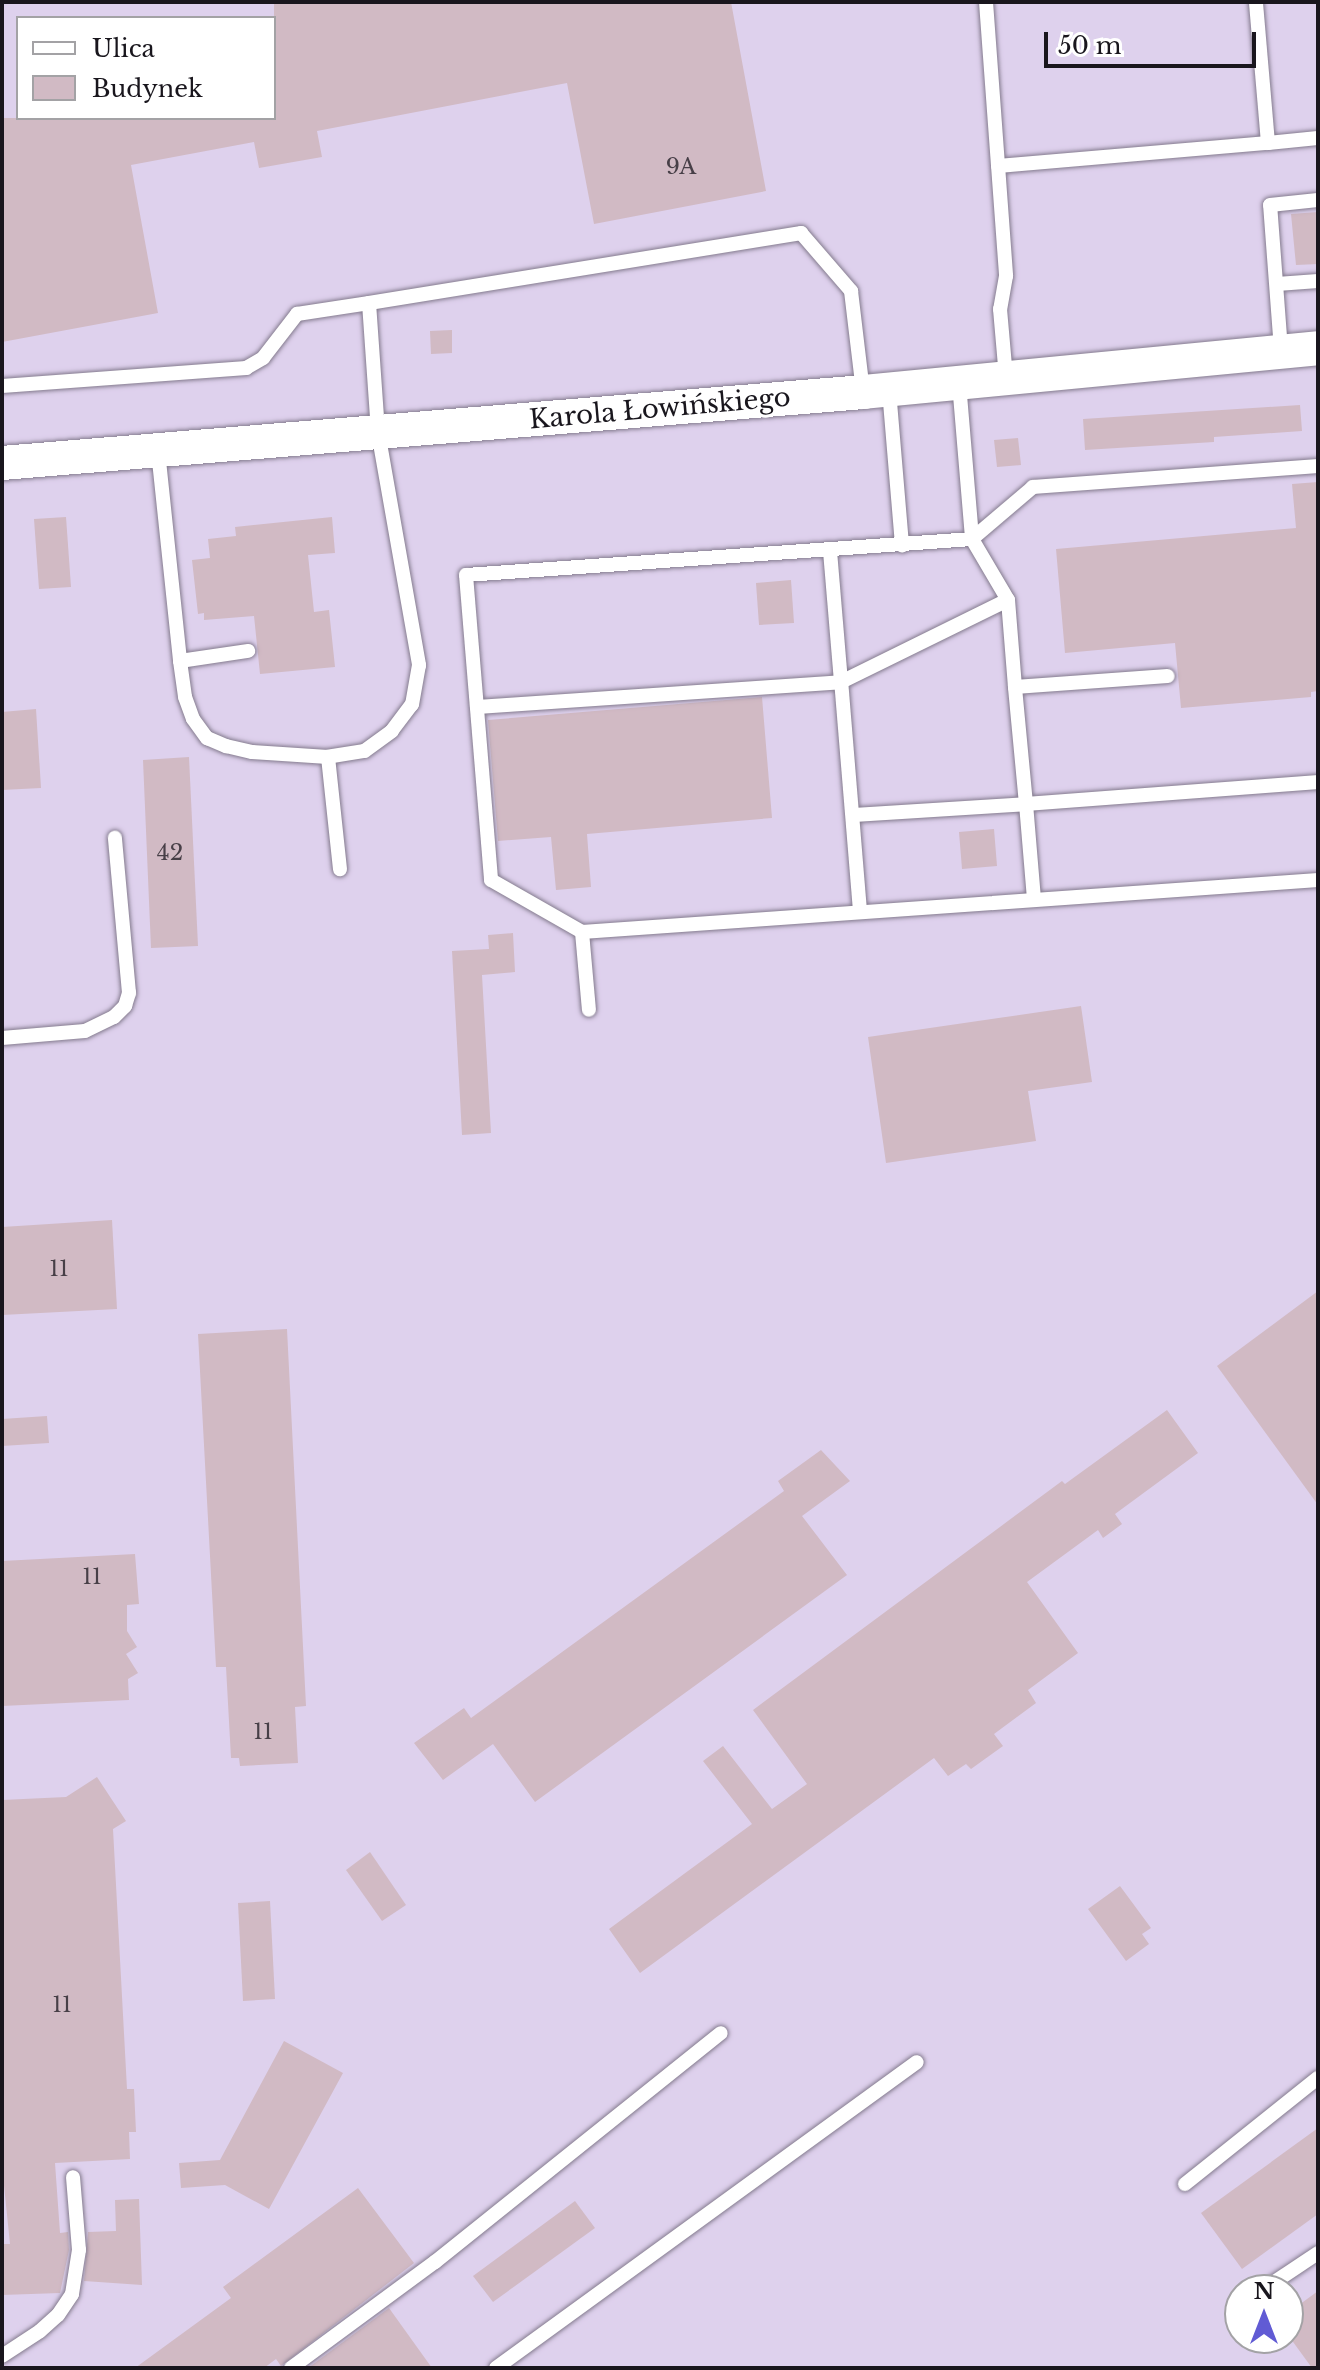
<!DOCTYPE html>
<meta charset="utf-8">
<style>
body{margin:0}
#map{position:relative;width:1320px;height:2370px;overflow:hidden;background:#e7ddf2;font-family:"Libre Baskerville",serif}
div>[style]{position:absolute}
.built>*{inset:0;background:#ded1ed}
.building>*{inset:0;background:#d1bac4}
.roads{filter:drop-shadow(0 0 2px #847b8e) drop-shadow(0 0 2px #847b8e)}
.service>*{height:14px;margin:-7px;padding:0 7px;transform-origin:7px;border-radius:7px;background:#fff}
.tertiary>*{height:34px;margin:-17px;padding:0 17px;transform-origin:17px;border-radius:17px;background:#fff}
span{translate:-50% -50%;white-space:nowrap;text-align:center;line-height:1.15;-webkit-text-stroke:6px #fff;paint-order:stroke}
.number-label{font-size:22px;color:#473f47}
.number-label span{-webkit-text-stroke-width:0}
.street-label{font-size:26px;color:#19161d}
.frame{position:absolute;inset:0;border:4px solid #19161d;pointer-events:none}
.legend{position:absolute;left:16px;top:16px;width:260px;height:104px;box-sizing:border-box;background:#fff;border:2px solid #a3a2a5;margin:0;padding:10px 14px;list-style:none;font-size:24px;color:#19161d}
.legend li{display:flex;align-items:center;gap:16px;height:40px}
.legend b{width:40px;border:2px solid #a3a2a5}
.north{position:absolute;left:1224px;top:2274px;width:80px;height:80px;box-sizing:border-box;background:#fff;border:2px solid #a3a2a5;border-radius:50%;rotate:0deg;font-size:22px;font-weight:700;line-height:32px;text-align:center;color:#19161d}
.north::after{content:'';display:block;margin:auto;width:28px;height:36px;background:#615bd4;clip-path:polygon(50% 0,100% 100%,50% 72%,0 100%)}
.scale{position:absolute;left:1044px;top:32px;width:212px;height:36px;box-sizing:border-box;border:4px solid #19161d;border-top:0;padding-left:10px;font-size:24px;line-height:28px;white-space:nowrap;color:#19161d;-webkit-text-stroke:6px #fff;paint-order:stroke}
</style>
<div id="map">
<div class="built">
<div style="clip-path:polygon(evenodd,2px 2px,1318px 2px,1318px 2368px,2px 2368px,2px 2px,18px 18px,274px 18px,274px 118px,18px 118px,18px 18px,2px 2px,1240px 2290px,1288px 2290px,1288px 2338px,1240px 2338px,1240px 2290px)"></div>
</div>
<div class="building">
<div style="clip-path:polygon(274px 2px,731px 2px,766px 191px,594px 224px,567px 83px,317px 131px,322px 157px,259px 168px,254px 142px,131px 165px,158px 313px,2px 342px,2px 118px,274px 118px)"></div>
<div style="clip-path:polygon(1318px 212px,1318px 264px,1296px 265px,1291px 214px)"></div>
<div style="clip-path:polygon(452px 330px,452px 353px,431px 354px,430px 331px)"></div>
<div style="clip-path:polygon(1300px 405px,1302px 431px,1214px 437px,1214px 442px,1085px 450px,1083px 419px)"></div>
<div style="clip-path:polygon(1018px 438px,1021px 465px,997px 467px,994px 440px)"></div>
<div style="clip-path:polygon(1318px 482px,1318px 691px,1311px 692px,1311px 697px,1181px 708px,1175px 643px,1065px 653px,1056px 549px,1296px 528px,1292px 484px)"></div>
<div style="clip-path:polygon(66px 517px,71px 587px,39px 589px,34px 519px)"></div>
<div style="clip-path:polygon(332px 517px,335px 553px,308px 555px,314px 612px,329px 610px,335px 667px,260px 674px,254px 616px,204px 620px,204px 613px,198px 614px,192px 560px,210px 558px,208px 539px,236px 536px,235px 527px)"></div>
<div style="clip-path:polygon(791px 580px,794px 623px,759px 625px,756px 583px)"></div>
<div style="clip-path:polygon(762px 697px,772px 818px,587px 834px,591px 887px,556px 890px,551px 837px,498px 841px,488px 720px)"></div>
<div style="clip-path:polygon(36px 709px,41px 788px,2px 790px,2px 712px)"></div>
<div style="clip-path:polygon(189px 757px,198px 946px,151px 948px,143px 760px)"></div>
<div style="clip-path:polygon(994px 829px,997px 866px,962px 869px,959px 832px)"></div>
<div style="clip-path:polygon(513px 933px,515px 972px,482px 975px,491px 1133px,462px 1135px,452px 951px,489px 949px,488px 935px)"></div>
<div style="clip-path:polygon(1081px 1006px,1092px 1082px,1028px 1091px,1036px 1141px,886px 1163px,868px 1037px)"></div>
<div style="clip-path:polygon(112px 1220px,117px 1309px,2px 1315px,2px 1227px)"></div>
<div style="clip-path:polygon(1318px 1291px,1318px 1505px,1217px 1366px)"></div>
<div style="clip-path:polygon(287px 1329px,306px 1706px,295px 1707px,298px 1763px,240px 1766px,239px 1758px,231px 1758px,226px 1667px,216px 1667px,198px 1334px)"></div>
<div style="clip-path:polygon(1167px 1410px,1198px 1453px,1115px 1514px,1122px 1524px,1103px 1538px,1098px 1530px,1027px 1582px,1078px 1653px,1028px 1690px,1036px 1703px,994px 1734px,1003px 1746px,971px 1769px,966px 1764px,948px 1776px,934px 1758px,640px 1973px,609px 1929px,752px 1824px,703px 1761px,723px 1746px,772px 1809px,807px 1784px,753px 1710px,1062px 1481px,1065px 1484px)"></div>
<div style="clip-path:polygon(47px 1416px,49px 1443px,2px 1446px,2px 1419px)"></div>
<div style="clip-path:polygon(821px 1450px,850px 1481px,802px 1516px,847px 1575px,535px 1802px,493px 1744px,443px 1780px,414px 1743px,464px 1708px,471px 1718px,784px 1491px,778px 1481px)"></div>
<div style="clip-path:polygon(135px 1554px,139px 1604px,127px 1605px,127px 1631px,137px 1647px,126px 1654px,138px 1673px,128px 1679px,129px 1700px,2px 1706px,2px 1561px)"></div>
<div style="clip-path:polygon(97px 1777px,126px 1821px,113px 1829px,127px 2089px,134px 2089px,136px 2132px,129px 2132px,130px 2159px,55px 2163px,60px 2233px,68px 2232px,69px 2250px,60px 2293px,2px 2295px,2px 2244px,10px 2244px,2px 2166px,2px 1800px,66px 1797px)"></div>
<div style="clip-path:polygon(370px 1852px,406px 1905px,382px 1921px,346px 1870px)"></div>
<div style="clip-path:polygon(1120px 1886px,1151px 1928px,1142px 1934px,1149px 1944px,1126px 1961px,1088px 1909px)"></div>
<div style="clip-path:polygon(270px 1901px,275px 1999px,243px 2001px,238px 1903px)"></div>
<div style="clip-path:polygon(284px 2041px,343px 2073px,269px 2209px,225px 2185px,181px 2188px,179px 2163px,220px 2160px)"></div>
<div style="clip-path:polygon(1318px 2128px,1318px 2214px,1242px 2269px,1201px 2213px)"></div>
<div style="clip-path:polygon(358px 2188px,414px 2263px,281px 2366px,276px 2359px,264px 2368px,135px 2368px,231px 2298px,223px 2287px)"></div>
<div style="clip-path:polygon(139px 2199px,142px 2285px,84px 2281px,88px 2232px,116px 2231px,115px 2200px)"></div>
<div style="clip-path:polygon(575px 2201px,595px 2228px,493px 2302px,473px 2276px)"></div>
<div style="clip-path:polygon(1318px 2291px,1318px 2368px,1312px 2368px,1288px 2335px,1288px 2313px)"></div>
<div style="clip-path:polygon(389px 2308px,432px 2368px,308px 2368px)"></div>
</div>
<div class="roads">
<div class="service">
<div style="left:986px;top:2px;width:275px;rotate:85.8deg"></div>
<div style="left:1006px;top:276px;width:34px;rotate:100deg"></div>
<div style="left:1000px;top:309px;width:68px;rotate:85deg"></div>
<div style="left:1268px;top:143px;width:50px;rotate:-5.7deg"></div>
<div style="left:998px;top:166px;width:271px;rotate:-4.9deg"></div>
<div style="left:1268px;top:143px;width:142px;rotate:-94.9deg"></div>
<div style="left:1277px;top:284px;width:41px;rotate:-4.2deg"></div>
<div style="left:369px;top:303px;width:438px;rotate:-9.2deg"></div>
<div style="left:801px;top:233px;width:77px;rotate:49.2deg"></div>
<div style="left:851px;top:291px;width:102px;rotate:83.2deg"></div>
<div style="left:1281px;top:350px;width:145px;rotate:-94.3deg"></div>
<div style="left:1270px;top:205px;width:48px;rotate:-5.9deg"></div>
<div style="left:959px;top:383px;width:157px;rotate:85.2deg"></div>
<div style="left:972px;top:539px;width:71px;rotate:59.5deg"></div>
<div style="left:2px;top:386px;width:245px;rotate:-4.2deg"></div>
<div style="left:246px;top:368px;width:20px;rotate:-30deg"></div>
<div style="left:263px;top:358px;width:56px;rotate:-52.3deg"></div>
<div style="left:297px;top:314px;width:73px;rotate:-8.7deg"></div>
<div style="left:369px;top:303px;width:129px;rotate:86deg"></div>
<div style="left:378px;top:432px;width:237px;rotate:80deg"></div>
<div style="left:419px;top:665px;width:40px;rotate:100deg"></div>
<div style="left:412px;top:704px;width:34px;rotate:127deg"></div>
<div style="left:392px;top:731px;width:34px;rotate:144deg"></div>
<div style="left:364px;top:751px;width:36px;rotate:171deg"></div>
<div style="left:889px;top:390px;width:156px;rotate:85.2deg"></div>
<div style="left:158px;top:451px;width:211px;rotate:84deg"></div>
<div style="left:180px;top:661px;width:36px;rotate:82deg"></div>
<div style="left:185px;top:697px;width:23px;rotate:70deg"></div>
<div style="left:193px;top:719px;width:24px;rotate:54deg"></div>
<div style="left:207px;top:738px;width:21px;rotate:23deg"></div>
<div style="left:226px;top:746px;width:27px;rotate:13deg"></div>
<div style="left:252px;top:752px;width:76px;rotate:3.8deg"></div>
<div style="left:328px;top:757px;width:113px;rotate:83.9deg"></div>
<div style="left:1318px;top:466px;width:286px;rotate:175.8deg"></div>
<div style="left:1033px;top:487px;width:80px;rotate:139.6deg"></div>
<div style="left:972px;top:539px;width:507px;rotate:175.93deg"></div>
<div style="left:466px;top:575px;width:306px;rotate:85.3deg"></div>
<div style="left:491px;top:880px;width:105px;rotate:29.7deg"></div>
<div style="left:582px;top:932px;width:738px;rotate:-4.04deg"></div>
<div style="left:180px;top:661px;width:69px;rotate:-8.4deg"></div>
<div style="left:477px;top:707px;width:365px;rotate:-3.9deg"></div>
<div style="left:841px;top:682px;width:132px;rotate:-94.8deg"></div>
<div style="left:853px;top:815px;width:173px;rotate:-3.6deg"></div>
<div style="left:1026px;top:804px;width:118px;rotate:-95.4deg"></div>
<div style="left:1015px;top:687px;width:153px;rotate:-4.1deg"></div>
<div style="left:1034px;top:899px;width:95px;rotate:-94.8deg"></div>
<div style="left:1026px;top:804px;width:293px;rotate:-4.3deg"></div>
<div style="left:860px;top:911px;width:230px;rotate:-94.7deg"></div>
<div style="left:841px;top:682px;width:186px;rotate:-26.2deg"></div>
<div style="left:1008px;top:600px;width:87px;rotate:85.4deg"></div>
<div style="left:582px;top:932px;width:78px;rotate:84.9deg"></div>
<div style="left:2px;top:1038px;width:83px;rotate:-4.8deg"></div>
<div style="left:85px;top:1031px;width:32px;rotate:-26deg"></div>
<div style="left:114px;top:1017px;width:16px;rotate:-45deg"></div>
<div style="left:125px;top:1006px;width:14px;rotate:-73deg"></div>
<div style="left:129px;top:993px;width:156px;rotate:-95.2deg"></div>
<div style="left:1185px;top:2184px;width:170px;rotate:-38.6deg"></div>
<div style="left:1267px;top:2287px;width:61px;rotate:-33.7deg"></div>
<div style="left:2px;top:2356px;width:45px;rotate:-33.3deg"></div>
<div style="left:40px;top:2331px;width:24px;rotate:-42deg"></div>
<div style="left:58px;top:2315px;width:25px;rotate:-56deg"></div>
<div style="left:72px;top:2294px;width:45px;rotate:-81deg"></div>
<div style="left:79px;top:2250px;width:73px;rotate:-94.7deg"></div>
<div style="left:291px;top:2368px;width:179px;rotate:-36.4deg"></div>
<div style="left:435px;top:2262px;width:366px;rotate:-38.7deg"></div>
<div style="left:496px;top:2368px;width:520px;rotate:-36.01deg"></div>
</div>
<div class="tertiary">
<div style="left:2px;top:463px;width:864px;rotate:-4.71deg"></div>
<div style="left:863px;top:392px;width:457px;rotate:-5.5deg"></div>
</div>
</div>
<div class="number-label">
<span style="left:681px;top:167px">9A</span>
<span style="left:170px;top:853px">42</span>
<span style="left:59px;top:1269px">11</span>
<span style="left:92px;top:1577px">11</span>
<span style="left:263px;top:1732px">11</span>
<span style="left:62px;top:2005px">11</span>
</div>
<div class="street-label">
<span style="left:660px;top:409px;rotate:-5deg">Karola Łowińskiego</span>
</div>
<div class="frame"></div>
<ul class="legend">
<li><b style="height:10px;background:#fff"></b>Ulica</li>
<li><b style="height:22px;background:#d1bac4"></b>Budynek</li>
</ul>
<div class="north">N</div>
<div class="scale">50 m</div>
</div>
